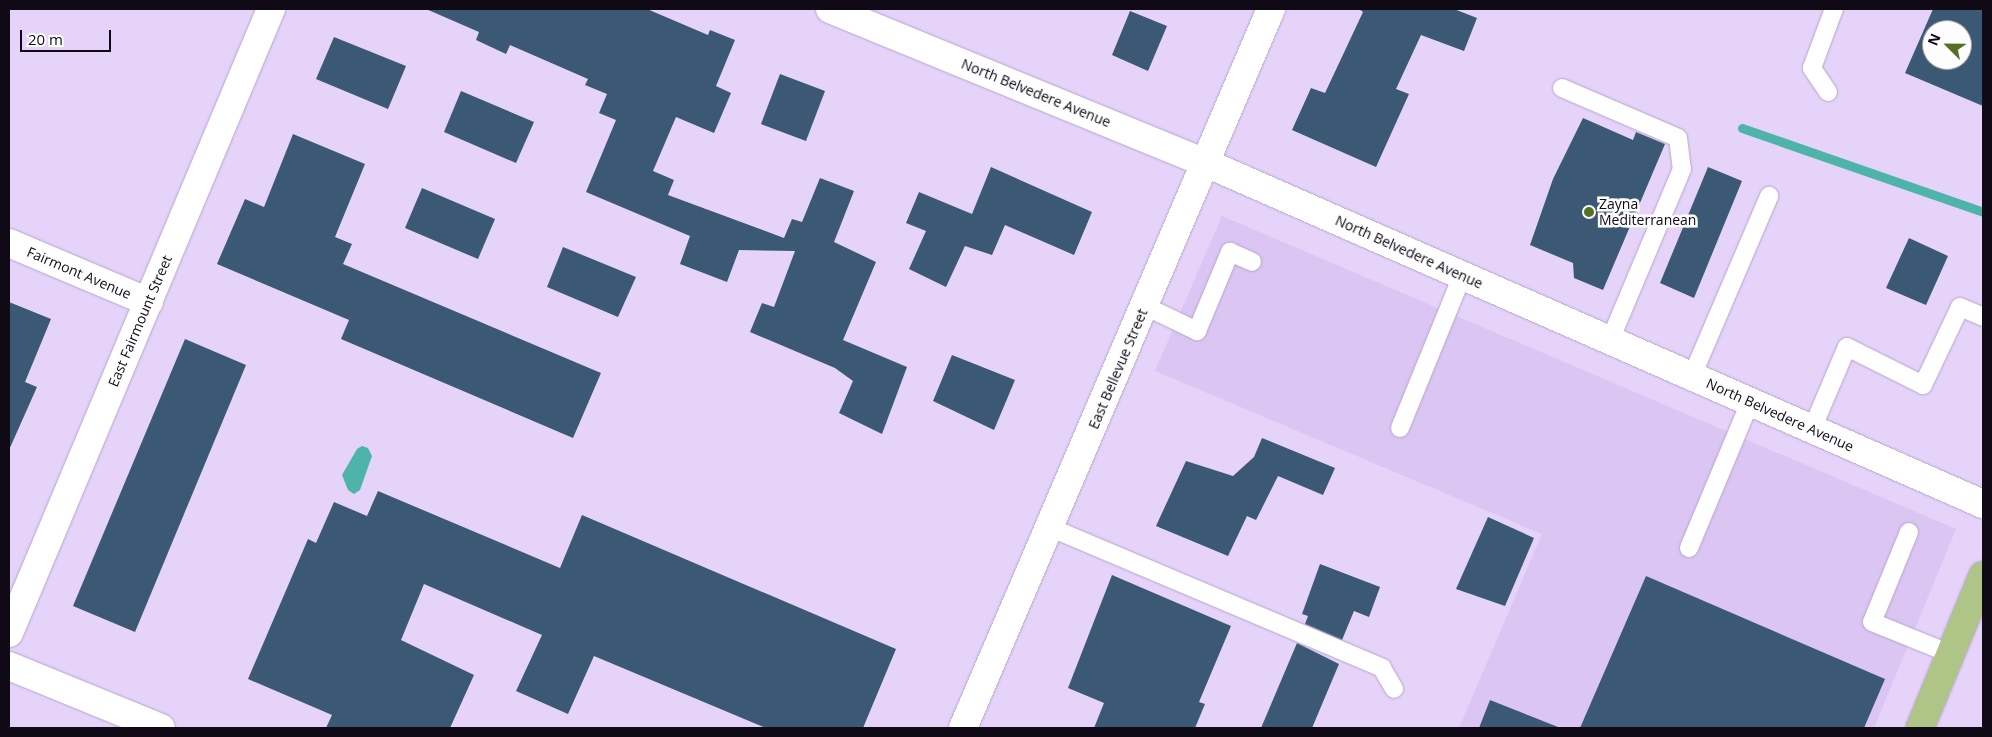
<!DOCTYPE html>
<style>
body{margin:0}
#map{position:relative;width:1992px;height:737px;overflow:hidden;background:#e5d3fa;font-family:"Open Sans",sans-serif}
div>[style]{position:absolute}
.built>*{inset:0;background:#dbc5f3}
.water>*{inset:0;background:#4eb4aa}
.stream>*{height:9px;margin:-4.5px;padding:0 4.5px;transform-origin:4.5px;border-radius:4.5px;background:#4eb4aa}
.building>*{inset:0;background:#3b5974}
.roads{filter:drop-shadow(0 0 1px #b8a6cc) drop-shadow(0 0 1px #b8a6cc)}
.service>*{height:18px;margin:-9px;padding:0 9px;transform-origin:9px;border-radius:9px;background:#fff}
.minor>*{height:28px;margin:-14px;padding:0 14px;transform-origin:14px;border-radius:14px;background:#fff}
.primary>*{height:28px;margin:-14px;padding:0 14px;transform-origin:14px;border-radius:14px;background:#afc588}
.dots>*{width:14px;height:14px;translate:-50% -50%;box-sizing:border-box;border:2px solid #fdfdfd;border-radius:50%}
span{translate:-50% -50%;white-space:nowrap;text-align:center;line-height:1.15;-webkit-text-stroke:5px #fdfdfd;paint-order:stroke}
.street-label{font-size:14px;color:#100916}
.poi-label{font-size:14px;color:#100916}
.left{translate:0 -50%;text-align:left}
.frame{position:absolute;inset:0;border:10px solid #100916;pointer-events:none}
.north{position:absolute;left:1922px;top:20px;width:50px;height:50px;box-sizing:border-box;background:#fdfdfd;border:1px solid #9e9ba1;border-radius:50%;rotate:293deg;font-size:14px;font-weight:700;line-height:20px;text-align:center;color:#100916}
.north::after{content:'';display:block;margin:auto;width:18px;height:22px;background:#557024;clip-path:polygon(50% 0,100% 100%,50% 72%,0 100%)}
.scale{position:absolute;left:20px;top:30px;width:91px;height:22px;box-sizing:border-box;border:2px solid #100916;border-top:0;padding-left:6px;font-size:15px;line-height:18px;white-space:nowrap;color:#100916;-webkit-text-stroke:4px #fdfdfd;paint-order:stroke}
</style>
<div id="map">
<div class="built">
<div style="clip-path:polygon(1222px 216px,1956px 529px,1874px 728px,1459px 728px,1542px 534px,1155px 371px)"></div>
</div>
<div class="water">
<div style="clip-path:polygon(362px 446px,368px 448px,372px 456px,360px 490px,354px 494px,348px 490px,342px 475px,357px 449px)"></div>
</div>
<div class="stream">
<div style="left:1742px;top:128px;width:255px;rotate:19.2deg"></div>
</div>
<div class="building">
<div style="clip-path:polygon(426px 9px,647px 9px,708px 35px,710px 30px,735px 40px,716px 86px,731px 93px,714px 133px,676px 117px,653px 171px,674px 180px,668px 195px,784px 238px,792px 219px,802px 222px,820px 178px,854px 191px,834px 242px,876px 262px,843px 340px,907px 367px,882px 434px,839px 413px,853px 381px,835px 368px,750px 332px,762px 303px,774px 307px,795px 251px,739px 250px,727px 282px,680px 264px,690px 236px,586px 192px,616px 120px,599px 113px,607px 94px,585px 85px,588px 79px,510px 45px,506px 54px,476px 40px,479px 32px)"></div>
<div style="clip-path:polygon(1359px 9px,1454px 9px,1477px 18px,1464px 51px,1421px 35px,1396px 89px,1409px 94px,1376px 167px,1292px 130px,1311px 88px,1325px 93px,1363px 12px)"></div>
<div style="clip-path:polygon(evenodd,1933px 9px,1983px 9px,1983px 106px,1905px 73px,1933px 9px,1932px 30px,1962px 30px,1962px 60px,1932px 60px,1932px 30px)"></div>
<div style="clip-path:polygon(1130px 11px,1167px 26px,1148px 71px,1112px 55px)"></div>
<div style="clip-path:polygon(334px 37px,406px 66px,388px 109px,316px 79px)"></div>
<div style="clip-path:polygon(780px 74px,825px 91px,806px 141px,761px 124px)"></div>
<div style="clip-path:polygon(461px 91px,534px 122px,516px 163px,444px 132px)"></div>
<div style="clip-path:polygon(1583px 118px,1633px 140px,1636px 132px,1665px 144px,1603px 290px,1574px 278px,1573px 263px,1530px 245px,1553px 179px)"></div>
<div style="clip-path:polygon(293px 134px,365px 164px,335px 237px,352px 244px,343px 264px,601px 373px,573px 438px,341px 339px,349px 320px,217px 264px,245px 199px,264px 207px)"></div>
<div style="clip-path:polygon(991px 167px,1092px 212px,1074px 255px,1005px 225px,992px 255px,965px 246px,946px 287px,909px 269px,926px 231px,906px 223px,919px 192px,972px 214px)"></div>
<div style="clip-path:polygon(1708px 167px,1742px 181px,1694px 298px,1660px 283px)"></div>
<div style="clip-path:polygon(422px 188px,495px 219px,478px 259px,405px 228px)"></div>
<div style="clip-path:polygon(1909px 238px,1948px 256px,1926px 305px,1886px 288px)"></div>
<div style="clip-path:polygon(563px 247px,636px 277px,618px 317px,547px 287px)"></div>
<div style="clip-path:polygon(9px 302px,51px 319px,25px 382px,37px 387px,9px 450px)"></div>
<div style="clip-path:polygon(185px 339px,246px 365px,135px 632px,73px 606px)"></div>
<div style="clip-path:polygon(952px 355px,1015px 380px,994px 430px,933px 401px)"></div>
<div style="clip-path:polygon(1262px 438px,1335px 468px,1323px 495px,1278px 476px,1256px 520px,1247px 516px,1228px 556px,1156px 526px,1186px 461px,1233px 476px,1254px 457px)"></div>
<div style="clip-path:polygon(378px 491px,560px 568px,582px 515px,896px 649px,863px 728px,766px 728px,594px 656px,568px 714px,516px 691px,542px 635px,424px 584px,401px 640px,474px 675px,450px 728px,326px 728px,332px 715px,248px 679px,308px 539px,316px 543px,334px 502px,367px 516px)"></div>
<div style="clip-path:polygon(1488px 517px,1534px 538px,1505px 606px,1456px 589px)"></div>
<div style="clip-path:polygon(1320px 564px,1380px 587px,1369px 617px,1354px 611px,1342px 640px,1305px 624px,1308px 616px,1302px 614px)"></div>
<div style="clip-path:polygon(1112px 575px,1231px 626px,1199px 702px,1205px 704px,1195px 728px,1094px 728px,1104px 703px,1068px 688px)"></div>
<div style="clip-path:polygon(1646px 576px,1885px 679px,1864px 728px,1580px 728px)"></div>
<div style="clip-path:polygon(1297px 643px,1339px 664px,1312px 728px,1261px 728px)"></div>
<div style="clip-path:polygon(1490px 700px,1558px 727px,1557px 728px,1479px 728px)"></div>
</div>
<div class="roads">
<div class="service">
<div style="left:1562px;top:88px;width:126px;rotate:23.3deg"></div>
<div style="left:1678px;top:138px;width:31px;rotate:83deg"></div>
<div style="left:1682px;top:169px;width:186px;rotate:112.8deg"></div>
<div style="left:1828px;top:92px;width:29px;rotate:-124deg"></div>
<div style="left:1812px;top:68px;width:63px;rotate:-69.6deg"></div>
<div style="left:1145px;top:306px;width:58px;rotate:25.7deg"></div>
<div style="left:1197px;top:331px;width:86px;rotate:-67.3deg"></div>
<div style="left:1230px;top:252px;width:24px;rotate:24deg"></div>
<div style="left:1692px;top:376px;width:196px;rotate:-66.8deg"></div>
<div style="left:1400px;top:428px;width:164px;rotate:-67.8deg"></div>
<div style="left:1812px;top:429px;width:89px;rotate:-66.9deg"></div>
<div style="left:1847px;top:347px;width:85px;rotate:26.6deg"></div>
<div style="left:1923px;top:385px;width:86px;rotate:-64.6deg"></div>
<div style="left:1960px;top:307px;width:25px;rotate:23deg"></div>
<div style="left:1049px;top:527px;width:362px;rotate:22.9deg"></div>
<div style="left:1382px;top:668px;width:24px;rotate:60deg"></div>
<div style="left:1909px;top:532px;width:97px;rotate:112.3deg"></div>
<div style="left:1872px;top:622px;width:85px;rotate:22.1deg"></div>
<div style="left:1689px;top:548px;width:158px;rotate:-67.3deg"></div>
</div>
<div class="minor">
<div style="left:830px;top:9px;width:406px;rotate:22.3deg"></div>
<div style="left:1206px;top:163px;width:849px;rotate:23.7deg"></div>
<div style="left:9px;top:243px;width:152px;rotate:22.9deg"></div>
<div style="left:9px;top:633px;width:677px;rotate:-67.22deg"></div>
<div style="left:9px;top:666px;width:164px;rotate:22.2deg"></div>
<div style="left:963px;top:728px;width:782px;rotate:-66.81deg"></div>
</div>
<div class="primary">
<div style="left:1920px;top:728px;width:165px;rotate:-67.6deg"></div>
</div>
</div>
<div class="dots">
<div style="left:1589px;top:212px;background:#557024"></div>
</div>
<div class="street-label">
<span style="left:1036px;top:93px;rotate:22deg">North Belvedere Avenue</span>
<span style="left:1409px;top:252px;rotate:24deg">North Belvedere Avenue</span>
<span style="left:79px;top:273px;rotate:23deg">Fairmont Avenue</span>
<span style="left:140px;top:321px;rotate:-67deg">East Fairmount Street</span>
<span style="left:1118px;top:369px;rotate:-67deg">East Bellevue Street</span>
<span style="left:1780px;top:415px;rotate:24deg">North Belvedere Avenue</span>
</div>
<div class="poi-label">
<span class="left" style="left:1599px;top:212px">Zayna<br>Mediterranean</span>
</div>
<div class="frame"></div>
<div class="north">N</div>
<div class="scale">20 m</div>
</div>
